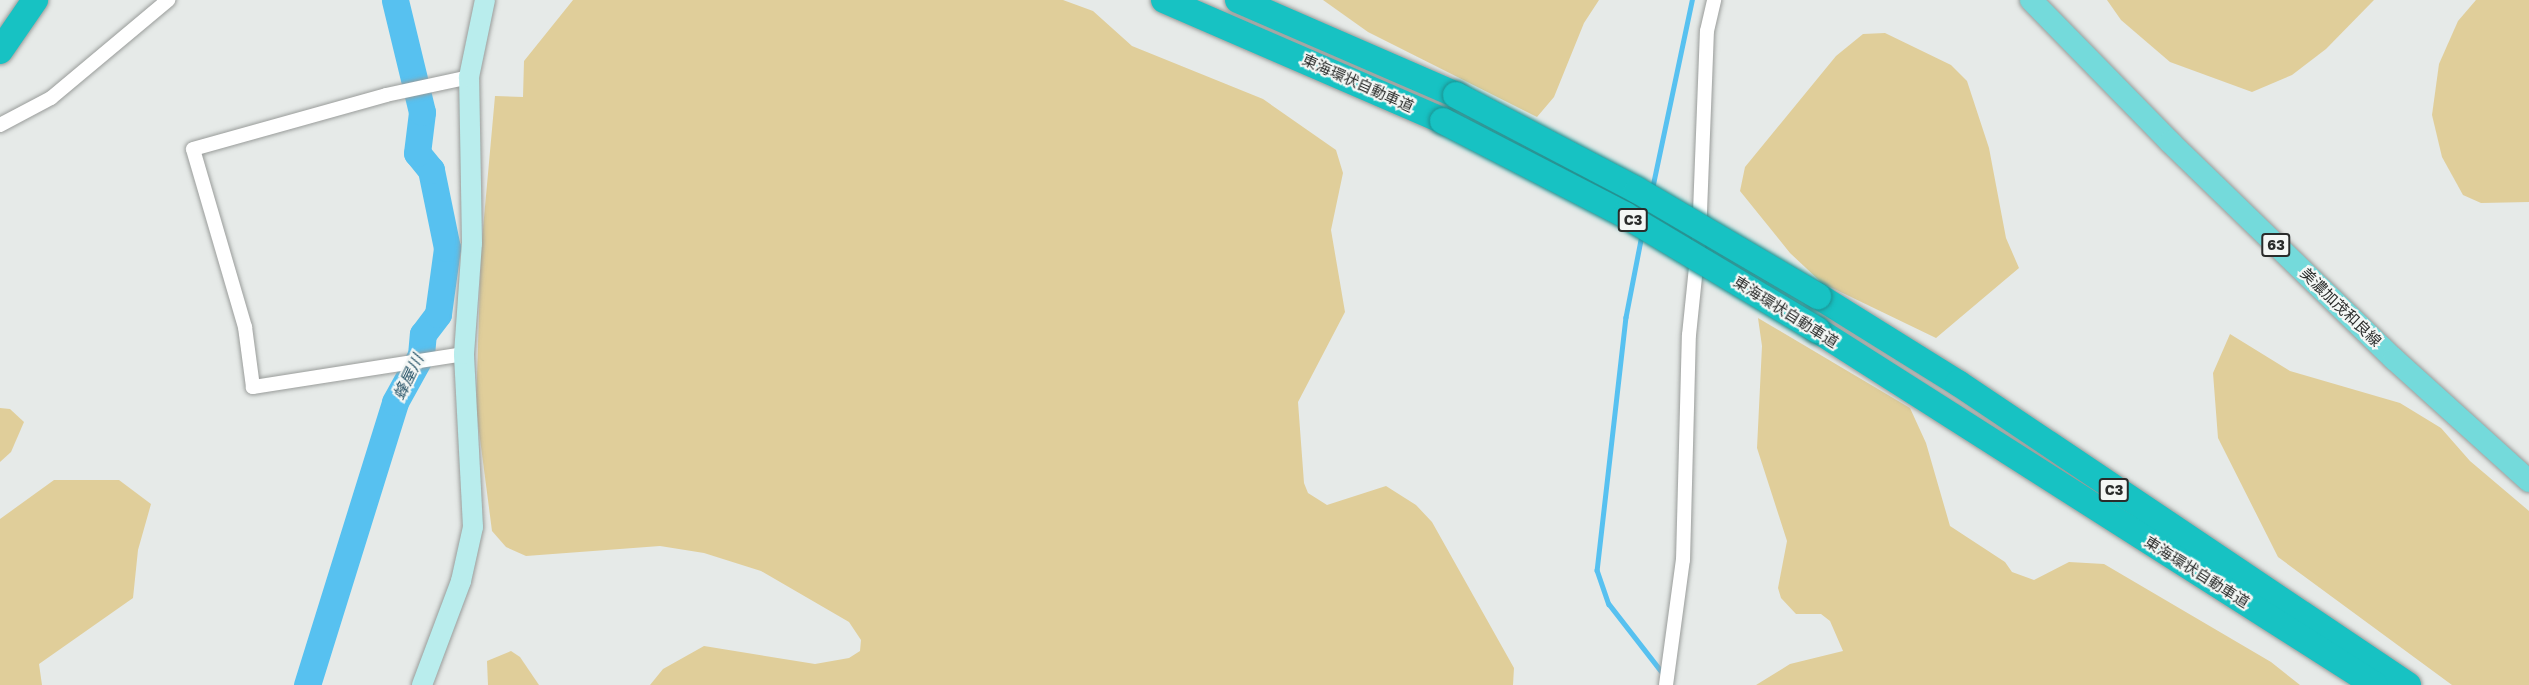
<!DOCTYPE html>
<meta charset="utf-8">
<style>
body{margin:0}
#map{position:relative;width:2529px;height:685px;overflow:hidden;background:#e6eae8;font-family:"Golos Text","Noto Sans JP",sans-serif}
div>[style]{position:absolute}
.green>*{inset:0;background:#e0ce9a}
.stream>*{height:4.5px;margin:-2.25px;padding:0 2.25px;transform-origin:2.25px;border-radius:2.25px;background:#57c1f0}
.river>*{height:27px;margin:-13.5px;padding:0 13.5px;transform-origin:13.5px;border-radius:13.5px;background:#57c1f0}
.roads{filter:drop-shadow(0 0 2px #999c9a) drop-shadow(0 0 2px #999c9a)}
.street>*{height:14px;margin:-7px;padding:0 7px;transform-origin:7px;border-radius:7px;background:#fff}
.secondary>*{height:20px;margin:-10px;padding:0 10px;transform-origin:10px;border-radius:10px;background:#b9eded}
.primary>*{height:22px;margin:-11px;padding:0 11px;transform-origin:11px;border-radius:11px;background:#74dadb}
.highway>*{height:26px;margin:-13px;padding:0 13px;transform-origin:13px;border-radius:13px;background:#17c2c3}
.bridges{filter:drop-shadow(0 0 2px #1e8e8e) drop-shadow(0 0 2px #1e8e8e)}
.highway-bridge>*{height:26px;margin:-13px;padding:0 13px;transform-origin:13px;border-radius:13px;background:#17c2c3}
span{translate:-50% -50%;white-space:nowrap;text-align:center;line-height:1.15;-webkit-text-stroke:4.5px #f4f7f5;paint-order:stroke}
.shield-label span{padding:2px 4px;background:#f4f7f5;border:2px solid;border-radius:4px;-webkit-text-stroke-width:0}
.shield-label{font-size:14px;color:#2a2c2b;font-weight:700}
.street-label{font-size:15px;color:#2a2c2b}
.water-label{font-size:16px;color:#285468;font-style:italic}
</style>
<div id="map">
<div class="green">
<div style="clip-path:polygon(573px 0,1063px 0,1093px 11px,1132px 46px,1263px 99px,1336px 150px,1343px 173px,1331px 230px,1345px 312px,1298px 402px,1304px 483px,1308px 493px,1327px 505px,1386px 486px,1416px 505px,1432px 522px,1514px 668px,1513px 685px,650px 685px,663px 669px,704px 646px,815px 664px,849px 658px,860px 651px,861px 640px,849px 622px,761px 571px,704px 553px,660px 546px,526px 556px,506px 547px,492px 531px,476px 408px,481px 251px,495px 96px,523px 97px,524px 61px)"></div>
<div style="clip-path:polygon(1323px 0,1599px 0,1584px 23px,1554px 97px,1537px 117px,1368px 32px)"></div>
<div style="clip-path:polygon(2107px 0,2374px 0,2326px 49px,2292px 75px,2252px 92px,2170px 62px,2121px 20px)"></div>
<div style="clip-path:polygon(2476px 0,2529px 0,2529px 202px,2481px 203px,2463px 195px,2442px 157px,2432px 115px,2439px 64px,2458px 21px)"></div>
<div style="clip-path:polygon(1885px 33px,1951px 65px,1967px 81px,1989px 148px,2006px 238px,2019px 268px,1936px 338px,1822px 283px,1790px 253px,1740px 191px,1745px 167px,1836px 56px,1863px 34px)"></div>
<div style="clip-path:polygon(1758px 318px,1910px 408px,1926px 443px,1950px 526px,2005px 562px,2012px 572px,2034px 580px,2069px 562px,2104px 564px,2271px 662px,2300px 685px,1756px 685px,1790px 664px,1843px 651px,1830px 621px,1821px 614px,1796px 614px,1781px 598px,1778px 588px,1787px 541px,1757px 448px,1762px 346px)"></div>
<div style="clip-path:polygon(2230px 334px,2290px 371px,2400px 403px,2441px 428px,2470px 461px,2529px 511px,2529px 685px,2452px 685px,2278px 557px,2218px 438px,2213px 373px)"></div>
<div style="clip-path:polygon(0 408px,10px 409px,24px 422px,11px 452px,0 462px)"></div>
<div style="clip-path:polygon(54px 480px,119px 480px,151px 504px,138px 550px,133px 598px,39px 664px,42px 685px,0 685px,0 519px)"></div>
<div style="clip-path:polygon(511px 651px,520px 657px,539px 685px,488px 685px,487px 661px)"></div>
</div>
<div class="stream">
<div style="left:1652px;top:189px;width:193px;rotate:-78.1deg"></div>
<div style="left:1642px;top:235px;width:84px;rotate:101deg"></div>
<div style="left:1626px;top:317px;width:255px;rotate:96.5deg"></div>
<div style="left:1597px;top:570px;width:36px;rotate:71deg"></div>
<div style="left:1609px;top:604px;width:91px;rotate:52.1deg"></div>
</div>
<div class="river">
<div style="left:307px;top:685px;width:296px;rotate:-72.7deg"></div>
<div style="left:395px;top:402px;width:54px;rotate:-61deg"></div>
<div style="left:421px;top:355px;width:21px;rotate:-85deg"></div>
<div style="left:423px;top:334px;width:25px;rotate:-53deg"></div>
<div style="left:438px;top:314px;width:67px;rotate:-82.2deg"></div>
<div style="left:447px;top:248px;width:80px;rotate:-101.6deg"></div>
<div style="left:431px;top:170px;width:22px;rotate:-129deg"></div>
<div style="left:417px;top:153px;width:41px;rotate:-83deg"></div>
<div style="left:422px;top:112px;width:115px;rotate:-103.6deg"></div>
</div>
<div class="roads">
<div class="street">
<div style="left:0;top:125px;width:58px;rotate:-27.9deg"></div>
<div style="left:51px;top:98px;width:153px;rotate:-39.9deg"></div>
<div style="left:464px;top:354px;width:214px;rotate:171.1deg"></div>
<div style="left:253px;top:387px;width:61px;rotate:-97.6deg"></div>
<div style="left:245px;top:327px;width:185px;rotate:-106.3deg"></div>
<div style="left:193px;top:149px;width:200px;rotate:-15.6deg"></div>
<div style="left:386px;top:95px;width:85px;rotate:-12.2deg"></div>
<div style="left:1666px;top:685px;width:126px;rotate:-82.3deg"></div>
<div style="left:1683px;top:560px;width:225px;rotate:-88.5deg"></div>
<div style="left:1689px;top:335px;width:98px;rotate:-84.1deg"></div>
<div style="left:1699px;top:238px;width:207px;rotate:-87.8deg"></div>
<div style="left:1707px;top:31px;width:32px;rotate:-77deg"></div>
</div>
<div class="secondary">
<div style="left:422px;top:685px;width:111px;rotate:-69.4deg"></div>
<div style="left:461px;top:581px;width:55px;rotate:-77.5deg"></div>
<div style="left:473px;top:527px;width:173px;rotate:-93deg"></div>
<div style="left:464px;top:354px;width:111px;rotate:-85.9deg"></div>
<div style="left:472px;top:243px;width:166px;rotate:-91deg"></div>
<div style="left:469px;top:77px;width:79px;rotate:-78.3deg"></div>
</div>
<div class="primary">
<div style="left:2031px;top:0;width:199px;rotate:45.6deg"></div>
<div style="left:2170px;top:142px;width:312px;rotate:44.1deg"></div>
<div style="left:2394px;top:359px;width:182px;rotate:42.1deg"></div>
</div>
<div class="highway">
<div style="left:1164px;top:0;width:304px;rotate:23.4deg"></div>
<div style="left:1238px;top:0;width:238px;rotate:23.5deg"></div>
<div style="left:0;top:51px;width:62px;rotate:-55.5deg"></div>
<div style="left:1818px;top:296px;width:165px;rotate:31.9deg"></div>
<div style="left:1958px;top:383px;width:542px;rotate:33.87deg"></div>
<div style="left:1817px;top:330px;width:661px;rotate:32.46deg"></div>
</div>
</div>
<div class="bridges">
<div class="highway-bridge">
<div style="left:1456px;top:95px;width:204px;rotate:27.7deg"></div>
<div style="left:1637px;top:190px;width:210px;rotate:30.4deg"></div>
<div style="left:1443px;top:121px;width:205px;rotate:27.3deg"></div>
<div style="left:1625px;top:215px;width:224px;rotate:30.9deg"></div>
</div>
</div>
<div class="shield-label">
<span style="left:1633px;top:220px">C3</span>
<span style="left:2276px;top:245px">63</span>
<span style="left:2114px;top:490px">C3</span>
</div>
<div class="street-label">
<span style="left:1358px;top:83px;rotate:24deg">東海環状自動車道</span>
<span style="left:2341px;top:307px;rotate:44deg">美濃加茂和良線</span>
<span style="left:1786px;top:312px;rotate:32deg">東海環状自動車道</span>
<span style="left:2197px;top:572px;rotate:32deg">東海環状自動車道</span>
</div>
<div class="water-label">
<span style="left:408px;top:377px;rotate:-64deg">蜂屋川</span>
</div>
</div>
